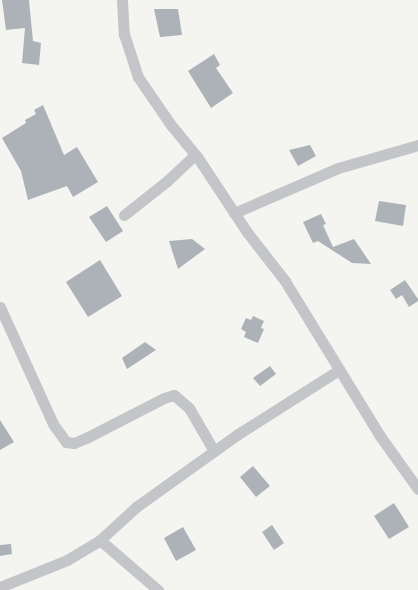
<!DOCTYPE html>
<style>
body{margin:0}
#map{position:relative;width:418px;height:590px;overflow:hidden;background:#f4f5f1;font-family:"Alegreya Sans",sans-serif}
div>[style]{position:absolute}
.building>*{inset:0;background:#adb2b9}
.street>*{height:11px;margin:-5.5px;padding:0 5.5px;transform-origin:5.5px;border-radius:5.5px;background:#c3c5c9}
span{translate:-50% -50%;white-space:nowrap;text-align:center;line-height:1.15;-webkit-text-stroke:5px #fff;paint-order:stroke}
</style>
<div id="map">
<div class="building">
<div style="clip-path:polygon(2px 0,29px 0,33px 41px,41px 43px,39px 65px,22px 63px,25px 28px,6px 30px)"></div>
<div style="clip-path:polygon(154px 9px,178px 9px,182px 35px,160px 37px)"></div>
<div style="clip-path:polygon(214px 54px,220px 65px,216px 68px,233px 93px,211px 108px,188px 71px)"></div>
<div style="clip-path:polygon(43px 105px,64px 155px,77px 147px,98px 182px,73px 197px,67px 186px,28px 200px,21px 171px,2px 138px,26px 123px,25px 120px,36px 114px,34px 110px)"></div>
<div style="clip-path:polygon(310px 145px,316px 156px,298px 166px,289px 150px)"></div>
<div style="clip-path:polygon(379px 201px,406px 205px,403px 226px,375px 221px)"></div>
<div style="clip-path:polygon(107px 206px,123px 231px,106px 242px,89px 217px)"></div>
<div style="clip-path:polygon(321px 214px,326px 224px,323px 225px,333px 247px,354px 239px,371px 264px,352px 263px,318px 241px,313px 243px,303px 222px)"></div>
<div style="clip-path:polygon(192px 239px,205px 249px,178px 269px,169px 241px)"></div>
<div style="clip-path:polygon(100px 260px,122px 296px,88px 317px,66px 282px)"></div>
<div style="clip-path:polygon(405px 280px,418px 299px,418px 301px,409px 307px,402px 295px,396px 299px,390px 290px)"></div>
<div style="clip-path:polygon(253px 316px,264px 321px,261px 328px,264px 329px,258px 343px,244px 337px,246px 332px,241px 329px,246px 318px,251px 320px)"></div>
<div style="clip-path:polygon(145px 342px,156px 350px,127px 369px,122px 358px)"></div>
<div style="clip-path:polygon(270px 366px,276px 374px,260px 386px,253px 378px)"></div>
<div style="clip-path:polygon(0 420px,14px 442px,0 450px)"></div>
<div style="clip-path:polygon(253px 466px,270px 486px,256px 497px,240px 477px)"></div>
<div style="clip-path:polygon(394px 503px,409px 527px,389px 539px,374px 516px)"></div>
<div style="clip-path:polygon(272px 525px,284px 543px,274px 550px,262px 532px)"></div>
<div style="clip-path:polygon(183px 527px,196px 550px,176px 561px,164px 538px)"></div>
<div style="clip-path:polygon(11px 544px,12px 554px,0 556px,0 545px)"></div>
</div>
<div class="street">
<div style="left:122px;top:0;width:34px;rotate:87deg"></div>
<div style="left:124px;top:34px;width:45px;rotate:72deg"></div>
<div style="left:138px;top:77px;width:58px;rotate:55.5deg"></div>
<div style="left:171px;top:125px;width:43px;rotate:50.7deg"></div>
<div style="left:198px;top:158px;width:89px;rotate:56.5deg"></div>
<div style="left:247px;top:232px;width:62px;rotate:52.2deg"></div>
<div style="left:285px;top:281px;width:182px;rotate:58.5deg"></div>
<div style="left:380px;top:436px;width:65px;rotate:54.4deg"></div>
<div style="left:234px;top:213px;width:113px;rotate:-23.4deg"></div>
<div style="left:338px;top:168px;width:83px;rotate:-16deg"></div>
<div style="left:124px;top:215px;width:55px;rotate:-38.3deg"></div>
<div style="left:167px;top:181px;width:38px;rotate:-43deg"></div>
<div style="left:0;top:307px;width:128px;rotate:65.6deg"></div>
<div style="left:53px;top:424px;width:22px;rotate:54deg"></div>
<div style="left:66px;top:442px;width:8px;rotate:7deg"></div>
<div style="left:74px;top:443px;width:15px;rotate:-23deg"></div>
<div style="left:88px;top:437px;width:85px;rotate:-27.2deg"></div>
<div style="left:164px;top:398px;width:10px;rotate:-17deg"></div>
<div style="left:174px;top:395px;width:20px;rotate:41deg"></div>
<div style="left:189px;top:408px;width:50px;rotate:59.8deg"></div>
<div style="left:100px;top:540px;width:77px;rotate:40.8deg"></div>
<div style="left:0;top:587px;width:72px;rotate:-21.9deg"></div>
<div style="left:67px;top:560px;width:39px;rotate:-31deg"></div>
<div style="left:100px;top:540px;width:49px;rotate:-42.5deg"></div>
<div style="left:136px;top:507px;width:125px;rotate:-35.6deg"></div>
<div style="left:238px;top:434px;width:120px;rotate:-32.4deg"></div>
</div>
</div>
